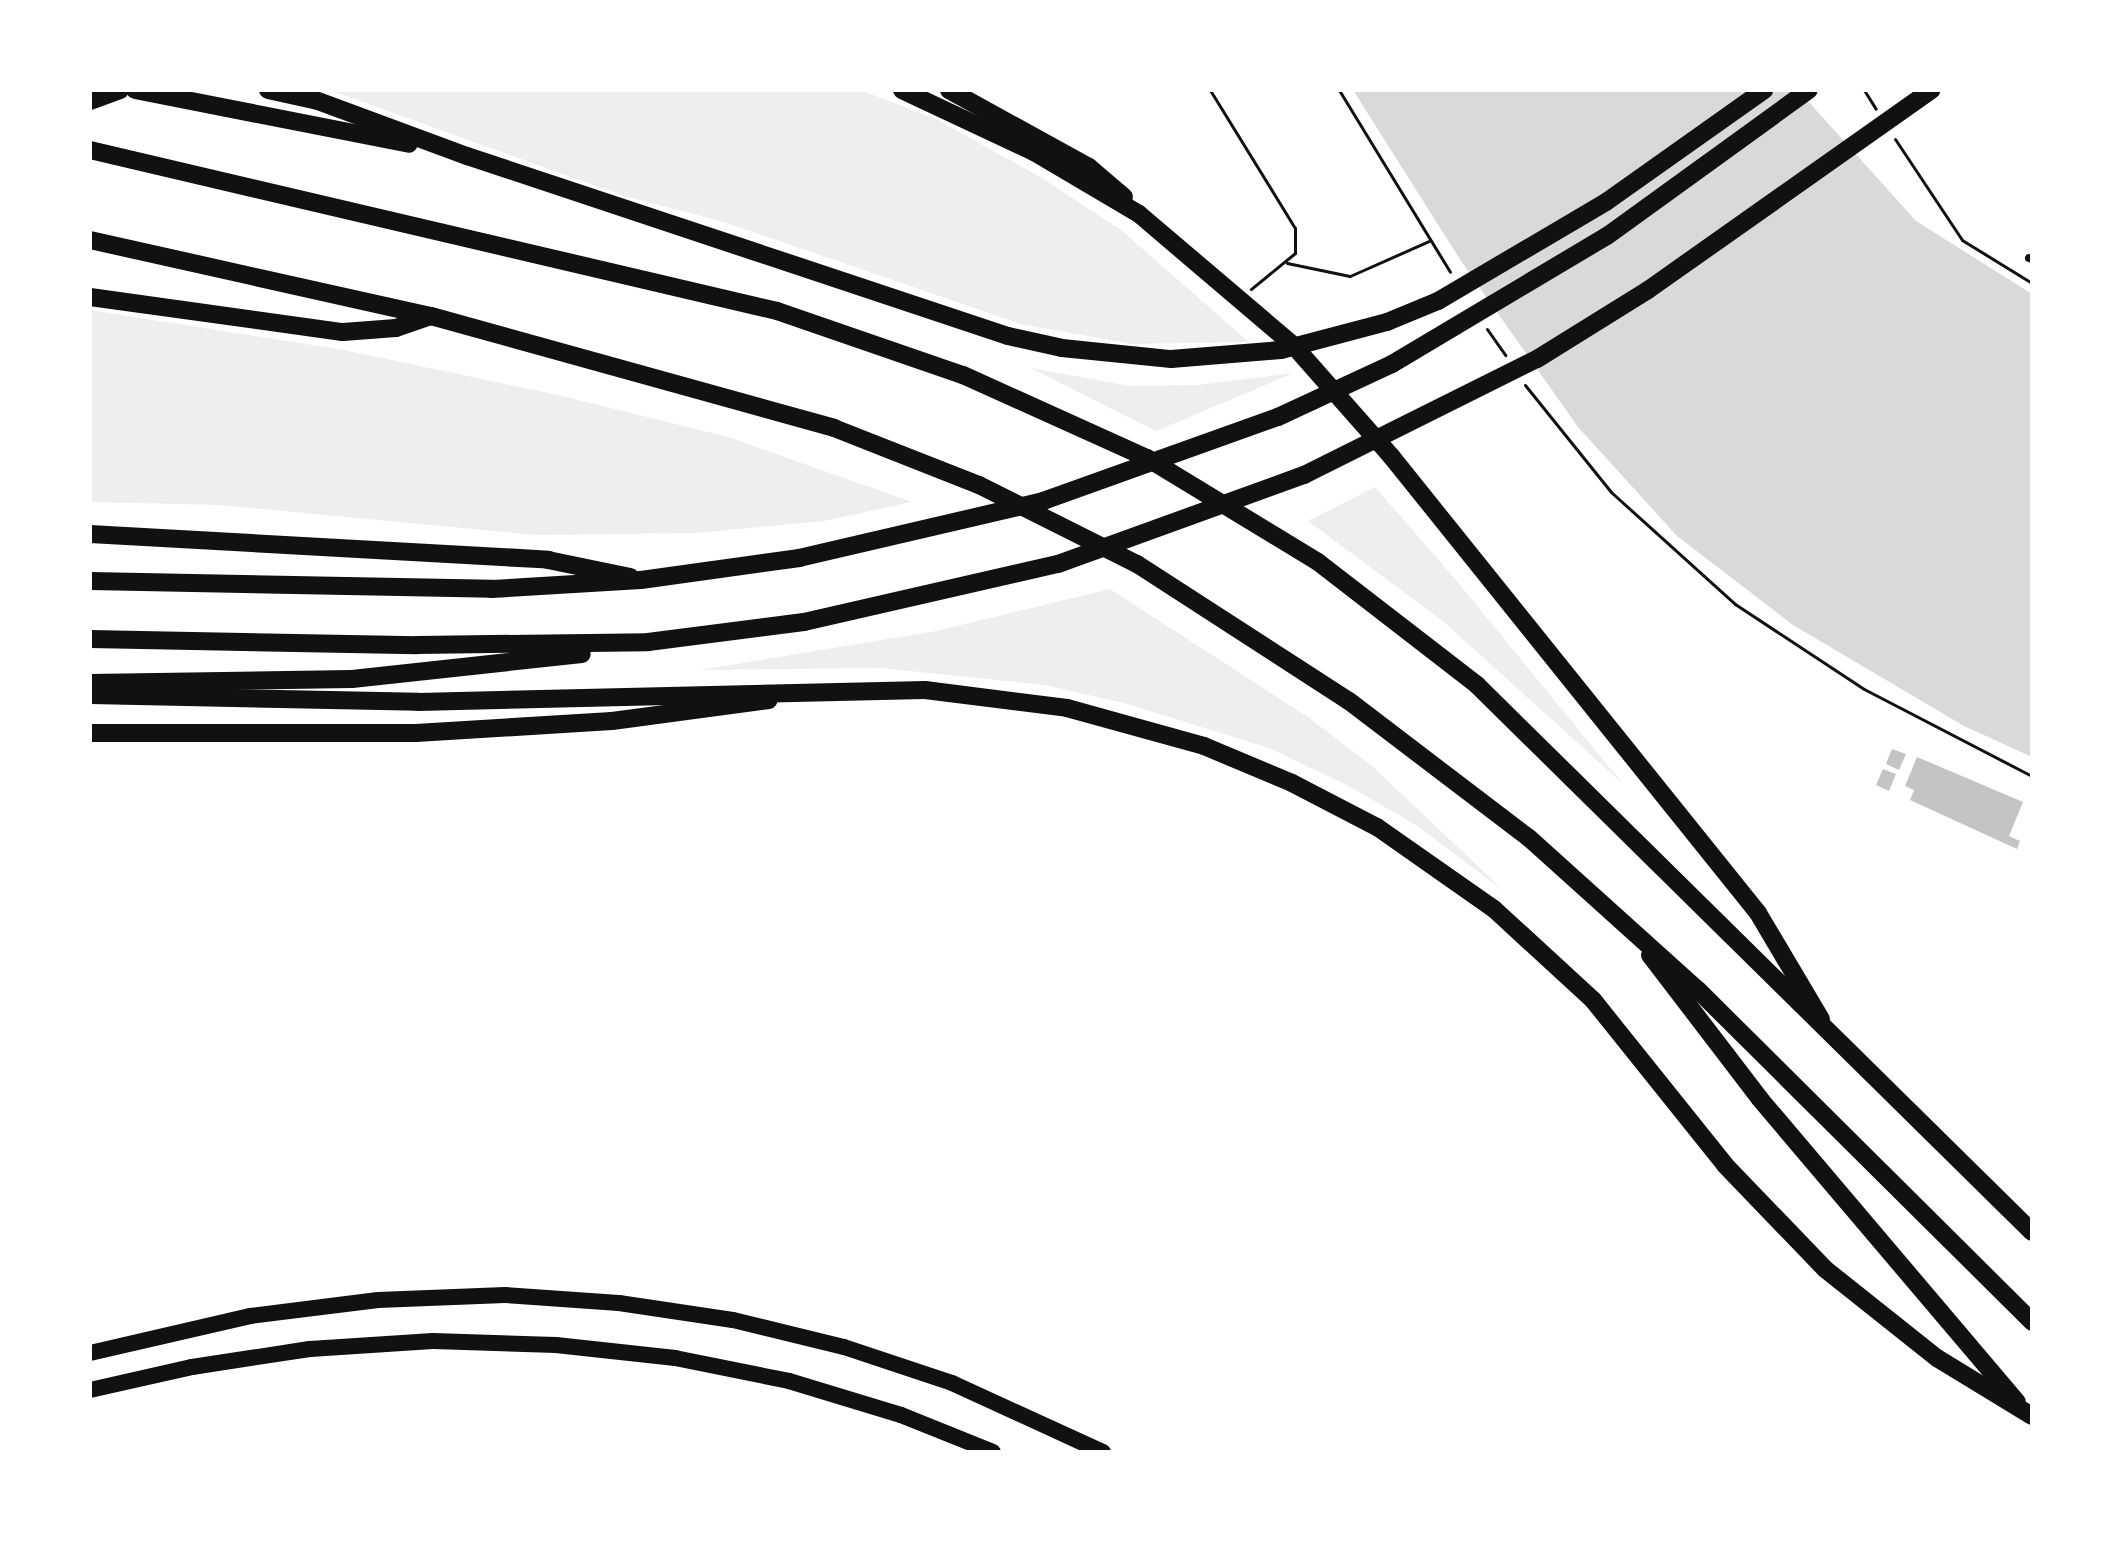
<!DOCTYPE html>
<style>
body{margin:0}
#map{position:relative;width:2122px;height:1542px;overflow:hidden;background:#fff;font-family:"Exo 2",sans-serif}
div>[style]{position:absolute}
.green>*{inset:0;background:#eee}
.water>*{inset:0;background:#d9d9d9}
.building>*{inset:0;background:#c4c4c4}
.path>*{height:3px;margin:-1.5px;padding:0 1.5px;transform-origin:1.5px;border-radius:1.5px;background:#111}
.minor>*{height:8px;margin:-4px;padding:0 4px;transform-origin:4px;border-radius:4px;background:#111}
.primary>*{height:16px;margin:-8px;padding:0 8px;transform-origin:8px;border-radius:8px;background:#111}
.motorway>*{height:18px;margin:-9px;padding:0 9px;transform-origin:9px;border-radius:9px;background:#111}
span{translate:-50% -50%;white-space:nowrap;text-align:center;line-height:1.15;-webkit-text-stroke:6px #fff;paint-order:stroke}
.frame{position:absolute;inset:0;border:92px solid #fff;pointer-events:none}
</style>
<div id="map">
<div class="green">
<div style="clip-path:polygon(330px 90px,860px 90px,936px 119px,1042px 178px,1121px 230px,1249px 342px,1132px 344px,1021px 324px,724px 222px,621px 195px)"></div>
<div style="clip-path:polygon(90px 310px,344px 350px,562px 396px,728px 437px,912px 502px,824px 521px,696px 533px,536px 535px,219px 505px,90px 502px)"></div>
<div style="clip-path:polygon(1031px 368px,1130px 386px,1198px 385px,1294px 373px,1156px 431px)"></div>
<div style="clip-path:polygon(1375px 487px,1451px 574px,1623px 784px,1444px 622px,1308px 521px)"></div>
<div style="clip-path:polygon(1110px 589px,1308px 717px,1372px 766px,1504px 891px,1416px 825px,1345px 784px,1269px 748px,1124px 703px,1045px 685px,881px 668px,700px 670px,936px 631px)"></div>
</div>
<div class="water">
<div style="clip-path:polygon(1353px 90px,1798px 90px,1916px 221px,2032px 294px,2032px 757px,1964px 726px,1793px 625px,1677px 536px,1578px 427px,1461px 261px)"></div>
</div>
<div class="building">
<div style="clip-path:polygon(1892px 749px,1906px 754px,1899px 770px,1886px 764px)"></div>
<div style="clip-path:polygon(1917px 757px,2023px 802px,2009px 836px,2020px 841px,2017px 849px,1910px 800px,1914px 790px,1905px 786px)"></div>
<div style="clip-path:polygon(1883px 769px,1896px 774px,1889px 791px,1876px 785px)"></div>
</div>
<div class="path">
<div style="left:1210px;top:90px;width:162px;rotate:58.4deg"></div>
<div style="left:1295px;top:228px;width:25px;rotate:90deg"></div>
<div style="left:1295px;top:253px;width:57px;rotate:140.7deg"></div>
<div style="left:1339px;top:90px;width:213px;rotate:58.6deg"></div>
<div style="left:1864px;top:90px;width:22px;rotate:58deg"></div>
<div style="left:1895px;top:139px;width:121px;rotate:56.4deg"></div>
<div style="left:1962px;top:240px;width:82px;rotate:31.6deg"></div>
<div style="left:1287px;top:263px;width:64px;rotate:11.7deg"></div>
<div style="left:1350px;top:276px;width:86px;rotate:-23.9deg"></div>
<div style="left:1487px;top:329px;width:32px;rotate:55deg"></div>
<div style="left:1525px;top:385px;width:137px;rotate:51.2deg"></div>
<div style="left:1611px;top:492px;width:167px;rotate:42.1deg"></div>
<div style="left:1735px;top:604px;width:154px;rotate:33.4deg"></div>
<div style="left:1864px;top:689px;width:189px;rotate:27.4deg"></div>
</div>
<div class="minor">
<div style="left:2029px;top:258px;width:3px;rotate:18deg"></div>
</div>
<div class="primary">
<div style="left:90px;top:1353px;width:164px;rotate:-13deg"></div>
<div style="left:250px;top:1316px;width:129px;rotate:-7.1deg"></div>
<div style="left:378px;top:1300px;width:127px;rotate:-2.3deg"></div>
<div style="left:505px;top:1295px;width:114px;rotate:4deg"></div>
<div style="left:619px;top:1303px;width:115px;rotate:8.5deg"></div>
<div style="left:733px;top:1320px;width:114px;rotate:13.7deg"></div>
<div style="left:844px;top:1347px;width:114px;rotate:18.4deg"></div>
<div style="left:952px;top:1383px;width:166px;rotate:24.6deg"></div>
<div style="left:90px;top:1390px;width:105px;rotate:-12.7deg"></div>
<div style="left:192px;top:1367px;width:119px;rotate:-8.7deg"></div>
<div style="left:310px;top:1349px;width:123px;rotate:-3.7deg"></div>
<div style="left:433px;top:1341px;width:123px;rotate:1.9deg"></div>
<div style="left:556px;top:1345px;width:120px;rotate:6.2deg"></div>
<div style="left:675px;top:1358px;width:116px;rotate:11.4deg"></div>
<div style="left:789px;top:1381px;width:117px;rotate:16.9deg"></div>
<div style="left:901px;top:1415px;width:99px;rotate:21.9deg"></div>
</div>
<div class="motorway">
<div style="left:135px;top:90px;width:279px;rotate:11.1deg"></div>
<div style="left:268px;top:90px;width:51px;rotate:12.4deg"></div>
<div style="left:318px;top:101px;width:159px;rotate:20.3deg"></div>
<div style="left:467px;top:156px;width:570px;rotate:18.4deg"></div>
<div style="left:1008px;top:336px;width:55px;rotate:12.5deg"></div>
<div style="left:1062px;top:348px;width:110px;rotate:5.8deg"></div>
<div style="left:1171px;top:359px;width:110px;rotate:-4.7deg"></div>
<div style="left:1281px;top:350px;width:110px;rotate:-14.8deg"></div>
<div style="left:1387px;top:322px;width:55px;rotate:-22.4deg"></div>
<div style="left:1438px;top:301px;width:195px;rotate:-30.5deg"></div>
<div style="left:1606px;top:202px;width:194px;rotate:-35.3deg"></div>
<div style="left:902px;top:90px;width:146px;rotate:25.2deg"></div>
<div style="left:1034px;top:152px;width:122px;rotate:30.6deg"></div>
<div style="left:1139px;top:214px;width:204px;rotate:40.4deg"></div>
<div style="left:1294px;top:346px;width:147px;rotate:48.6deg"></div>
<div style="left:1391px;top:456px;width:586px;rotate:51.23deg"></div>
<div style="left:1758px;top:913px;width:123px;rotate:59.3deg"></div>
<div style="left:949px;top:90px;width:160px;rotate:28.8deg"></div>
<div style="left:1089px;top:167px;width:46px;rotate:40.6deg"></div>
<div style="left:90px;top:101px;width:32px;rotate:-20deg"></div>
<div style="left:90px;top:150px;width:706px;rotate:13.19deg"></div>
<div style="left:777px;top:311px;width:197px;rotate:19deg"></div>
<div style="left:963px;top:375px;width:202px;rotate:24.3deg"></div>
<div style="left:1147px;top:458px;width:200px;rotate:31.3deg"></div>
<div style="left:1318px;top:562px;width:201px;rotate:37.7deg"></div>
<div style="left:1477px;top:685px;width:779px;rotate:44.58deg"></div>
<div style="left:90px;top:240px;width:349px;rotate:12.6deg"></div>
<div style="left:431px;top:316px;width:418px;rotate:15.5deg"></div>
<div style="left:834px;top:428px;width:156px;rotate:21.5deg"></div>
<div style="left:979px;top:485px;width:177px;rotate:26.6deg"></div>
<div style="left:1137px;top:564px;width:252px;rotate:32.9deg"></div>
<div style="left:1349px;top:701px;width:226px;rotate:37.3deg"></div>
<div style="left:1529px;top:838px;width:227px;rotate:42deg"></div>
<div style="left:1698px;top:990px;width:471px;rotate:44.8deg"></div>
<div style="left:90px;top:297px;width:255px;rotate:7.9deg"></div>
<div style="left:343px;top:332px;width:53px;rotate:-4.3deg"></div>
<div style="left:396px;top:328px;width:36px;rotate:-19deg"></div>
<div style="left:90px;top:534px;width:459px;rotate:3.2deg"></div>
<div style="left:548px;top:560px;width:84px;rotate:11.7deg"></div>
<div style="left:90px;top:581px;width:402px;rotate:1.1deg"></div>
<div style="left:492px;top:589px;width:149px;rotate:-3.5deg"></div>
<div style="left:641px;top:580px;width:160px;rotate:-7.9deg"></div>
<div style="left:799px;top:558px;width:251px;rotate:-13.1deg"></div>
<div style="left:1043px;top:501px;width:250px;rotate:-19.7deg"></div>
<div style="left:1278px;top:417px;width:126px;rotate:-24.9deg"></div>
<div style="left:1392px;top:364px;width:250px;rotate:-30.8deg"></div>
<div style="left:1607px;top:236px;width:249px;rotate:-35.9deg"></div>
<div style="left:90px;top:639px;width:327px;rotate:1.1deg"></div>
<div style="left:417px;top:645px;width:231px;rotate:-0.7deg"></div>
<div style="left:648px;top:642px;width:157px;rotate:-7.3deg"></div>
<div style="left:804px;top:622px;width:261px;rotate:-12.9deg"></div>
<div style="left:1058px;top:564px;width:262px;rotate:-19.9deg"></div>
<div style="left:1304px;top:475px;width:260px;rotate:-26.5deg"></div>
<div style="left:1537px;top:359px;width:131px;rotate:-31.9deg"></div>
<div style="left:1648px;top:290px;width:347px;rotate:-35.2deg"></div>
<div style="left:90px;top:683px;width:262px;rotate:-0.9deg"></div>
<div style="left:352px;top:679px;width:231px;rotate:-6.2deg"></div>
<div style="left:90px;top:695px;width:328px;rotate:1.2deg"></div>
<div style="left:418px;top:702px;width:507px;rotate:-1.36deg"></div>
<div style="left:925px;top:690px;width:143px;rotate:7.2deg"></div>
<div style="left:1067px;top:708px;width:142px;rotate:15.5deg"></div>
<div style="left:1204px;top:746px;width:95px;rotate:22.8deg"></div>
<div style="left:1292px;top:783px;width:96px;rotate:27.4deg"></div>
<div style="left:1377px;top:827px;width:143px;rotate:35deg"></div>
<div style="left:1494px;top:909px;width:134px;rotate:42.6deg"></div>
<div style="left:1593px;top:1000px;width:211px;rotate:51.3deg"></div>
<div style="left:1725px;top:1165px;width:144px;rotate:46.1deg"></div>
<div style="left:1825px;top:1269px;width:143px;rotate:38.5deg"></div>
<div style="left:1937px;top:1358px;width:111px;rotate:31.4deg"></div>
<div style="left:90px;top:733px;width:326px"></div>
<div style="left:416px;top:733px;width:196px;rotate:-3.5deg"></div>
<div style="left:612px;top:721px;width:158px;rotate:-7.6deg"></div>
<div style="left:1650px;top:955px;width:181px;rotate:52.6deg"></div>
<div style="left:1760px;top:1099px;width:397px;rotate:49.7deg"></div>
</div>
<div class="frame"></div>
</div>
